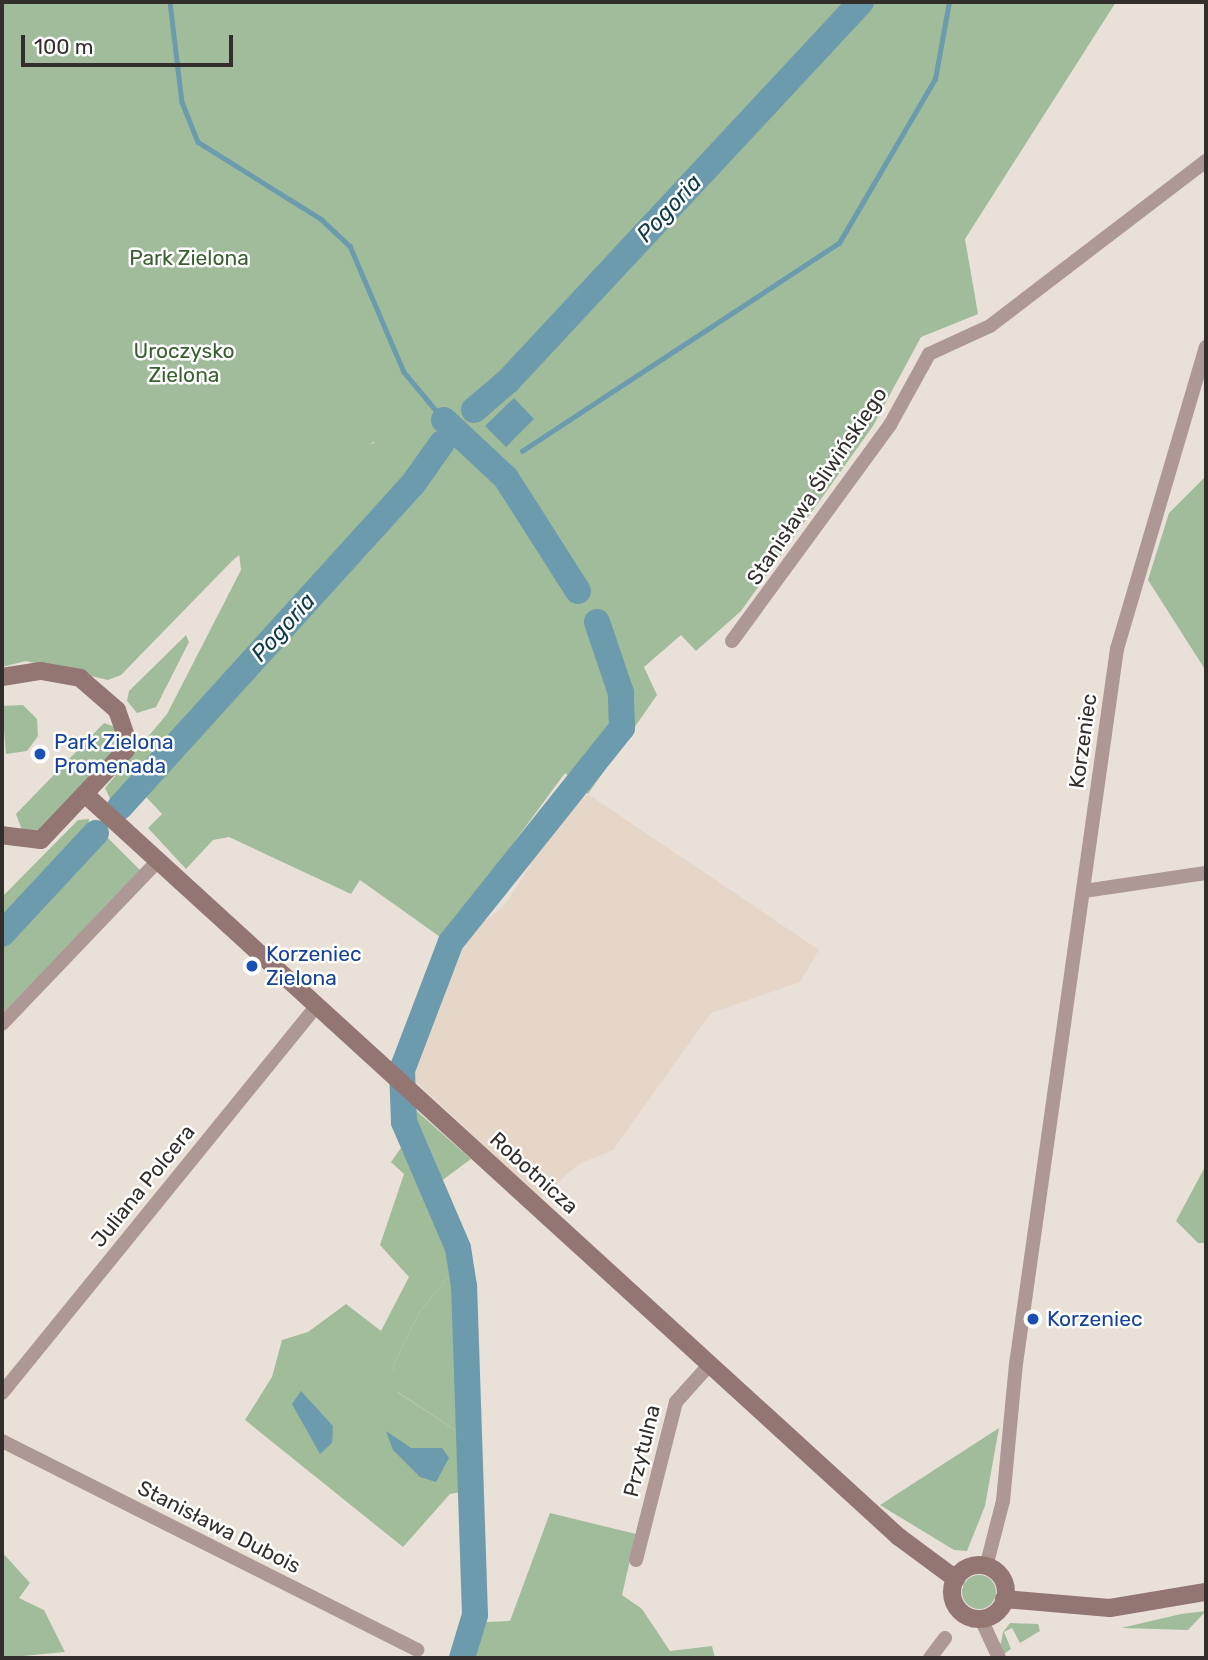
<!DOCTYPE html>
<meta charset="utf-8">
<style>
body{margin:0}
#map{position:relative;width:1208px;height:1660px;overflow:hidden;background:#e9e1d8;font-family:Rubik,sans-serif}
div>[style]{position:absolute}
.built>*{inset:0;background:#e5d6c8}
.green>*{inset:0;background:#a1bc9b}
.round{border-radius:50%}
.forest>*{inset:0;background:#a1bc99}
.water>*{inset:0;background:#6c9bae}
.stream>*{height:4.5px;margin:-2.25px;padding:0 2.25px;transform-origin:2.25px;border-radius:2.25px;background:#6c9bae}
.river>*{height:26px;margin:-13px;padding:0 13px;transform-origin:13px;border-radius:13px;background:#6c9bae}
.street>*{height:14px;margin:-7px;padding:0 7px;transform-origin:7px;border-radius:7px;background:#ae9896}
.secondary>*{height:18px;margin:-9px;padding:0 9px;transform-origin:9px;border-radius:9px;background:#937572}
.secondary>.ring{margin:-9px;padding:0;box-sizing:content-box;background:none;border:18px solid #937572;border-radius:50%}
.dots>*{width:19px;height:19px;translate:-50% -50%;box-sizing:border-box;border:4px solid #fff;border-radius:50%}
span{translate:-50% -50%;white-space:nowrap;text-align:center;line-height:1.15;-webkit-text-stroke:5px #fff;paint-order:stroke}
.park-label{font-size:21px;color:#39602f}
.street-label{font-size:21px;color:#322e2b}
.transit-label{font-size:21px;color:#164399}
.left{translate:0 -50%;text-align:left}
.water-label{font-size:23px;color:#0f3b49;font-style:italic}
.frame{position:absolute;inset:0;border:4px solid #322e2b;pointer-events:none}
.scale{position:absolute;left:21px;top:35px;width:212px;height:32px;box-sizing:border-box;border:4px solid #322e2b;border-top:0;padding-left:9px;font-size:21px;line-height:24px;white-space:nowrap;color:#322e2b;-webkit-text-stroke:5px #fff;paint-order:stroke}
</style>
<div id="map">
<div class="built">
<div style="clip-path:polygon(588px 794px,819px 950px,800px 982px,711px 1013px,613px 1150px,579px 1164px,540px 1198px,409px 1075px,470px 933px,505px 905px,548px 836px)"></div>
</div>
<div class="green">
<div style="clip-path:polygon(2px 2px,1116px 2px,965px 239px,978px 314px,921px 337px,873px 426px,741px 611px,696px 651px,681px 635px,644px 667px,657px 695px,588px 794px,565px 773px,443px 939px,360px 880px,351px 894px,229px 837px,213px 840px,186px 869px,148px 828px,162px 814px,133px 783px,425px 460px,430px 444px,373px 442px,232px 561px,121px 675px,108px 680px,26px 661px,2px 667px)"></div>
<div style="clip-path:polygon(1206px 476px,1206px 671px,1148px 580px,1169px 513px)"></div>
<div style="clip-path:polygon(186px 635px,189px 642px,156px 707px,137px 713px,127px 701px,129px 691px)"></div>
<div style="clip-path:polygon(23px 705px,37px 719px,38px 736px,27px 751px,6px 754px,2px 706px)"></div>
<div style="clip-path:polygon(104px 723px,115px 727px,118px 747px,40px 833px,22px 830px,16px 814px)"></div>
<div style="clip-path:polygon(103px 833px,140px 870px,2px 1014px,2px 942px)"></div>
<div style="clip-path:polygon(1206px 1165px,1206px 1243px,1198px 1243px,1176px 1221px)"></div>
<div style="clip-path:polygon(448px 1241px,455px 1269px,461px 1434px,396px 1391px,393px 1366px,420px 1311px,448px 1277px)"></div>
<div style="clip-path:polygon(999px 1428px,985px 1506px,967px 1551px,954px 1550px,880px 1505px)"></div>
<div style="clip-path:polygon(550px 1513px,636px 1534px,622px 1595px,642px 1609px,670px 1651px,712px 1646px,715px 1658px,469px 1658px,486px 1622px,510px 1621px)"></div>
<div style="clip-path:polygon(2px 1552px,30px 1583px,19px 1598px,44px 1610px,65px 1652px,2px 1658px)"></div>
<div class="round" style="left:962px;top:1575px;width:34px;height:34px"></div>
<div style="clip-path:polygon(1206px 1611px,1188px 1630px,1121px 1628px,1181px 1614px)"></div>
<div style="clip-path:polygon(1010px 1623px,1038px 1624px,1040px 1631px,1020px 1643px,1012px 1628px,1004px 1632px,1011px 1649px,1004px 1654px,996px 1646px,1001px 1643px,1003px 1632px)"></div>
</div>
<div class="forest">
<div style="clip-path:polygon(383px 438px,430px 443px,425px 460px,113px 805px,105px 788px,167px 714px,241px 570px,239px 553px,327px 466px)"></div>
<div style="clip-path:polygon(89px 819px,88px 833px,2px 927px,2px 897px,78px 820px)"></div>
<div style="clip-path:polygon(394px 1091px,471px 1159px,429px 1190px,448px 1241px,448px 1277px,420px 1311px,393px 1366px,397px 1392px,461px 1434px,460px 1492px,450px 1494px,403px 1547px,245px 1420px,272px 1377px,282px 1340px,308px 1332px,346px 1304px,381px 1331px,409px 1277px,380px 1245px,404px 1174px,391px 1162px,403px 1145px)"></div>
</div>
<div class="water">
<div style="clip-path:polygon(514px 398px,534px 419px,506px 447px,485px 426px)"></div>
<div style="clip-path:polygon(301px 1391px,333px 1426px,332px 1443px,320px 1454px,292px 1404px)"></div>
<div style="clip-path:polygon(386px 1431px,411px 1448px,442px 1448px,449px 1458px,436px 1482px,420px 1477px,393px 1450px)"></div>
</div>
<div class="stream">
<div style="left:170px;top:2px;width:101px;rotate:83.2deg"></div>
<div style="left:182px;top:102px;width:43px;rotate:68.2deg"></div>
<div style="left:198px;top:142px;width:145px;rotate:32deg"></div>
<div style="left:321px;top:219px;width:40px;rotate:43deg"></div>
<div style="left:350px;top:246px;width:137px;rotate:66.8deg"></div>
<div style="left:404px;top:372px;width:62px;rotate:50.2deg"></div>
<div style="left:522px;top:451px;width:379px;rotate:-33.3deg"></div>
<div style="left:839px;top:243px;width:190px;rotate:-59.7deg"></div>
<div style="left:935px;top:79px;width:78px;rotate:-79.7deg"></div>
<div style="left:497px;top:468px;width:6px;rotate:-31deg"></div>
</div>
<div class="river">
<div style="left:474px;top:410px;width:45px;rotate:-40.5deg"></div>
<div style="left:508px;top:381px;width:518px;rotate:-47.03deg"></div>
<div style="left:444px;top:420px;width:85px;rotate:43.1deg"></div>
<div style="left:506px;top:478px;width:134px;rotate:57.5deg"></div>
<div style="left:120px;top:807px;width:436px;rotate:-47.8deg"></div>
<div style="left:413px;top:484px;width:50px;rotate:-54.7deg"></div>
<div style="left:2px;top:934px;width:138px;rotate:-47.1deg"></div>
<div style="left:462px;top:1658px;width:45px;rotate:-73.2deg"></div>
<div style="left:475px;top:1615px;width:329px;rotate:-91.9deg"></div>
<div style="left:464px;top:1286px;width:38px;rotate:-99deg"></div>
<div style="left:458px;top:1248px;width:137px;rotate:-113.2deg"></div>
<div style="left:404px;top:1122px;width:52px;rotate:-92.2deg"></div>
<div style="left:402px;top:1070px;width:137px;rotate:-69.1deg"></div>
<div style="left:451px;top:942px;width:274px;rotate:-51.4deg"></div>
<div style="left:622px;top:728px;width:35px;rotate:-92deg"></div>
<div style="left:621px;top:693px;width:75px;rotate:-108.7deg"></div>
</div>
<div class="street">
<div style="left:732px;top:641px;width:268px;rotate:-53.8deg"></div>
<div style="left:890px;top:425px;width:81px;rotate:-61.2deg"></div>
<div style="left:929px;top:354px;width:67px;rotate:-24.7deg"></div>
<div style="left:990px;top:326px;width:272px;rotate:-37.4deg"></div>
<div style="left:1084px;top:891px;width:123px;rotate:-8.4deg"></div>
<div style="left:2px;top:1024px;width:226px;rotate:-46.3deg"></div>
<div style="left:2px;top:1393px;width:499px;rotate:-50.9deg"></div>
<div style="left:2px;top:1441px;width:465px;rotate:26.7deg"></div>
<div style="left:636px;top:1560px;width:163px;rotate:-75.8deg"></div>
<div style="left:676px;top:1402px;width:51px;rotate:-48.2deg"></div>
<div style="left:986px;top:1567px;width:68px;rotate:-75.6deg"></div>
<div style="left:1003px;top:1501px;width:138px;rotate:-84.6deg"></div>
<div style="left:1016px;top:1364px;width:722px;rotate:-81.96deg"></div>
<div style="left:1117px;top:649px;width:315px;rotate:-73.6deg"></div>
<div style="left:981px;top:1619px;width:43px;rotate:65.2deg"></div>
<div style="left:930px;top:1658px;width:25px;rotate:-53deg"></div>
</div>
<div class="secondary">
<div style="left:2px;top:677px;width:39px;rotate:-9deg"></div>
<div style="left:41px;top:671px;width:40px;rotate:10deg"></div>
<div style="left:80px;top:678px;width:49px;rotate:40.9deg"></div>
<div style="left:117px;top:710px;width:31px;rotate:71deg"></div>
<div style="left:127px;top:739px;width:11px;rotate:95deg"></div>
<div style="left:126px;top:750px;width:124px;rotate:133.4deg"></div>
<div style="left:41px;top:840px;width:39px;rotate:-173deg"></div>
<div style="left:86px;top:795px;width:1101px;rotate:42.39deg"></div>
<div style="left:899px;top:1537px;width:71px;rotate:36.4deg"></div>
<div class="ring" style="left:952px;top:1565px;width:36px;height:36px"></div>
<div style="left:1004px;top:1599px;width:106px;rotate:4.9deg"></div>
<div style="left:1110px;top:1608px;width:97px;rotate:-9.5deg"></div>
</div>
<div class="dots">
<div style="left:40px;top:754px;background:#1a4fb4"></div>
<div style="left:252px;top:966px;background:#1a4fb4"></div>
<div style="left:1033px;top:1319px;background:#1a4fb4"></div>
</div>
<div class="park-label">
<span style="left:189px;top:258px">Park Zielona</span>
<span style="left:184px;top:363px">Uroczysko<br>Zielona</span>
</div>
<div class="street-label">
<span style="left:817px;top:486px;rotate:-56deg">Stanisława Śliwińskiego</span>
<span style="left:1083px;top:741px;rotate:-82deg">Korzeniec</span>
<span style="left:534px;top:1173px;rotate:42deg">Robotnicza</span>
<span style="left:143px;top:1186px;rotate:-51deg">Juliana Polcera</span>
<span style="left:642px;top:1451px;rotate:-76deg">Przytulna</span>
<span style="left:219px;top:1527px;rotate:27deg">Stanisława Dubois</span>
</div>
<div class="transit-label">
<span class="left" style="left:54px;top:754px">Park Zielona<br>Promenada</span>
<span class="left" style="left:266px;top:966px">Korzeniec<br>Zielona</span>
<span class="left" style="left:1047px;top:1319px">Korzeniec</span>
</div>
<div class="water-label">
<span style="left:669px;top:208px;rotate:-47deg">Pogoria</span>
<span style="left:283px;top:627px;rotate:-48deg">Pogoria</span>
</div>
<div class="frame"></div>
<div class="scale">100 m</div>
</div>
